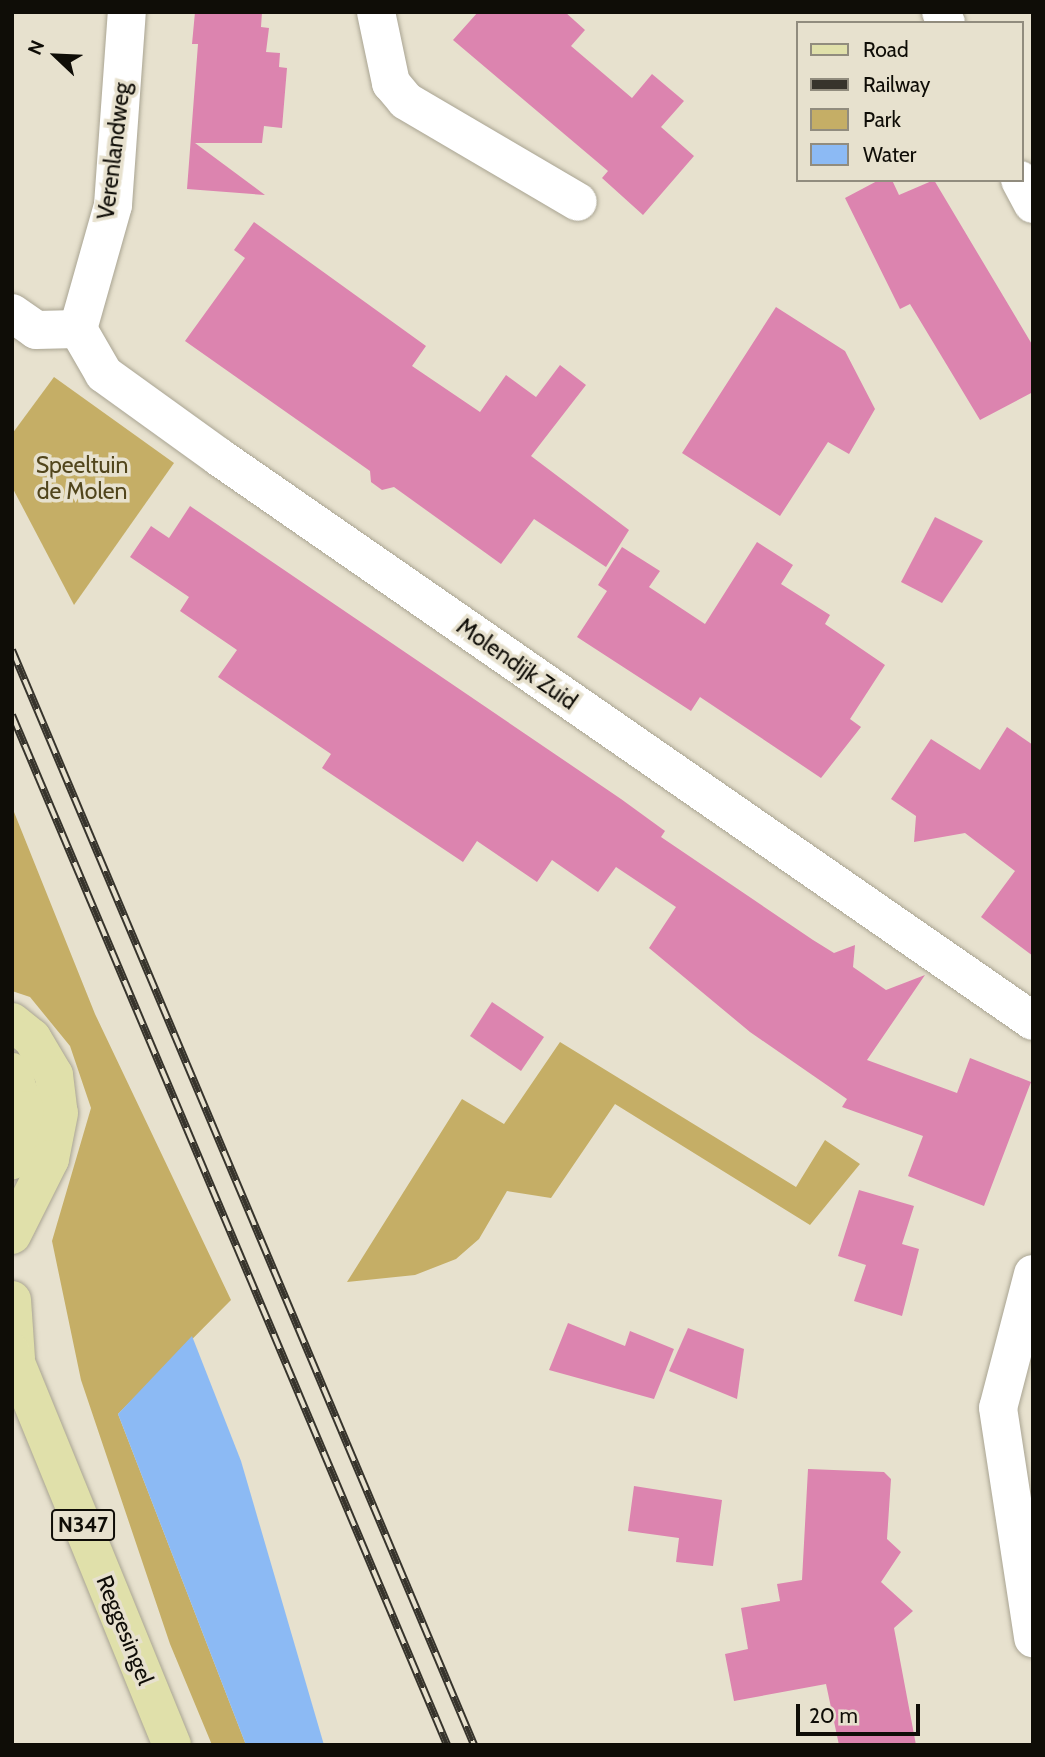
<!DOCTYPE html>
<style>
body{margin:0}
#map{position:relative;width:1045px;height:1757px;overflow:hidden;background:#e7e1ce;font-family:Cabin,sans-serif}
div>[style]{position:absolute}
.green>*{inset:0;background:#c5ae66}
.water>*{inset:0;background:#8cbaf4}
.building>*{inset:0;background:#dc84af}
.roads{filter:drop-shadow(0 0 2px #a9a492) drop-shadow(0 0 2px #a9a492)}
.minor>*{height:38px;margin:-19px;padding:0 19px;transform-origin:19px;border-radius:19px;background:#fff}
.primary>*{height:38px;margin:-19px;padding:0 19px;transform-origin:19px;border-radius:19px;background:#e0e0aa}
.rail>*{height:8px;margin-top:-4px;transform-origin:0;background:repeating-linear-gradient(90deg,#e7e1ce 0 16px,#37342c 0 32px);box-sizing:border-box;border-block:2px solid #37342c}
span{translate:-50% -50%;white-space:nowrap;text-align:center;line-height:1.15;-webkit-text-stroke:7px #e7e1ce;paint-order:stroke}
.shield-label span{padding:2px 5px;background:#e7e1ce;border:2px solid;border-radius:5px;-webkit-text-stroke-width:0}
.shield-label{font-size:21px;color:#0f0d07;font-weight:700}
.street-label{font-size:23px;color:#0f0d07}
.park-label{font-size:23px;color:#51451c}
.frame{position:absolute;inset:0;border:14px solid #0f0d07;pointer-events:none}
.legend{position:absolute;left:796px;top:21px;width:228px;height:161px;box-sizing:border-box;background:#e7e1ce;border:2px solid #918c7e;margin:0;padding:9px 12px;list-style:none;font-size:21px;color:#0f0d07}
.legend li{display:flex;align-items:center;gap:14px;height:35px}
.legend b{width:35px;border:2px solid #918c7e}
.north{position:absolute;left:21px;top:21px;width:70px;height:70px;-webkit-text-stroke:5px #e7e1ce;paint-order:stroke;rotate:293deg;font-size:19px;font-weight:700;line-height:28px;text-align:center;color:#0f0d07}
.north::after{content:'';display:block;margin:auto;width:24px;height:32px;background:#0f0d07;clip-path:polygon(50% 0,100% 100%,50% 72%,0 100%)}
.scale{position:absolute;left:796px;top:1704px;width:124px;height:32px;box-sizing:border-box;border:4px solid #0f0d07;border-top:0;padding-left:9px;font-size:21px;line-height:24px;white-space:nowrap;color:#0f0d07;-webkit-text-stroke:5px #e7e1ce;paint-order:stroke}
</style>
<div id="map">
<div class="green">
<div style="clip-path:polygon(54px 377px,174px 463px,74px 605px,12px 487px,12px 434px)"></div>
<div style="clip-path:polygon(12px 807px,95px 1014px,231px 1300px,118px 1414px,246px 1745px,212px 1745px,170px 1644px,81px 1380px,52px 1241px,91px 1108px,70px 1046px,30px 997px,12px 991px)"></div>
<div style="clip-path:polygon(560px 1042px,796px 1187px,825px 1140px,860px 1164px,810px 1225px,615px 1104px,551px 1198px,507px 1191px,479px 1239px,456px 1259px,415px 1275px,347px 1282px,462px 1099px,504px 1124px)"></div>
</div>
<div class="water">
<div style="clip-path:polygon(192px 1336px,241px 1461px,324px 1745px,246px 1745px,118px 1414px)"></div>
</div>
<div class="building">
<div style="clip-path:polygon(195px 12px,262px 12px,261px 27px,269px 28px,266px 52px,280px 53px,279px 67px,287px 68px,282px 128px,264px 126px,262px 143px,195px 143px,265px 195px,187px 189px,198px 44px,192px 44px)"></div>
<div style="clip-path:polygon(478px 12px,565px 12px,585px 30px,571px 46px,632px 98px,652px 74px,684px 101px,661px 127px,694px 156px,643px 215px,602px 178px,608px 171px,453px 40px)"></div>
<div style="clip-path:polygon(879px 180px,892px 180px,899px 195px,934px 180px,1033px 346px,1033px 392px,980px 420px,910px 304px,900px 309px,845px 198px)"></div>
<div style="clip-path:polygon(254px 222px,426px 346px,412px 366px,480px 412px,506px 375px,536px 397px,560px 365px,586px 385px,531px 456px,629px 530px,606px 567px,534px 519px,501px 564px,394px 487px,382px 490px,371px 482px,370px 471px,185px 341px,245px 258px,234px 250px)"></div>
<div style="clip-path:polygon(776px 307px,845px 351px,875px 409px,849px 454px,828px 442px,780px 516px,682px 453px)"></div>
<div style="clip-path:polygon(190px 506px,621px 799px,665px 831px,661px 837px,813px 940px,834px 953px,855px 945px,853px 967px,886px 990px,925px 975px,867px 1060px,957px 1093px,970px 1058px,1031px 1082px,984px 1206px,908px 1176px,923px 1136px,842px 1107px,847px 1099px,750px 1032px,649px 948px,676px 907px,616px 867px,598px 892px,552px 860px,537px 882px,477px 841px,463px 862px,322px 768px,331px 754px,218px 677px,237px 650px,180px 611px,189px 597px,130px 557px,151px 526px,169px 538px)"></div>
<div style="clip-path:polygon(935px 517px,983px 541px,942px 603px,901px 582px)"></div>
<div style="clip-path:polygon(757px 542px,793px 565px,781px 584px,830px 615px,825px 624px,885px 665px,850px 719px,861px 727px,821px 778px,700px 697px,691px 711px,577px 637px,607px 591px,598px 585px,622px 547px,660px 571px,649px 587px,705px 624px)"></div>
<div style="clip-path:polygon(1007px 727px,1033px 745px,1033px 956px,981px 917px,1015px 871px,965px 833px,914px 842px,916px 816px,891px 799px,931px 739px,980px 770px)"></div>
<div style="clip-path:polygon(492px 1002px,544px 1037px,521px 1071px,470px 1036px)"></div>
<div style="clip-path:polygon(859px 1190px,914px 1206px,902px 1244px,919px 1249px,902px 1316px,854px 1301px,866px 1265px,838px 1256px)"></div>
<div style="clip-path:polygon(568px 1323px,625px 1346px,630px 1331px,674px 1349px,654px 1399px,549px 1370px)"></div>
<div style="clip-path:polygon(688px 1328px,744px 1349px,737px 1399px,669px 1371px)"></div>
<div style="clip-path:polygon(808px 1469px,884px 1472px,891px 1479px,887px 1539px,901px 1552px,881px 1582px,913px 1611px,894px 1628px,916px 1745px,839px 1745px,826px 1684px,734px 1701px,725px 1654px,748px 1649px,741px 1608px,780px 1601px,777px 1584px,802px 1580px)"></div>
<div style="clip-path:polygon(634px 1486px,722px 1500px,713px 1566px,676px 1562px,679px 1538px,628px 1531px)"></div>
</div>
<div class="roads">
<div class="minor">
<div style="left:376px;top:12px;width:73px;rotate:78.1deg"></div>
<div style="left:391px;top:83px;width:23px;rotate:50deg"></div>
<div style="left:406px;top:101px;width:199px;rotate:30.4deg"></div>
<div style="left:941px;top:12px;width:12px;rotate:66deg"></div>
<div style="left:1020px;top:180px;width:27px;rotate:62deg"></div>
<div style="left:12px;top:313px;width:29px;rotate:35deg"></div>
<div style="left:36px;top:330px;width:42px;rotate:-1.4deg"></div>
<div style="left:78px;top:329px;width:52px;rotate:60deg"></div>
<div style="left:104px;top:374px;width:142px;rotate:35.8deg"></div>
<div style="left:219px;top:457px;width:990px;rotate:34.72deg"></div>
<div style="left:78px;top:329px;width:129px;rotate:-74.2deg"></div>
<div style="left:113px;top:205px;width:194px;rotate:-85.9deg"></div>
<div style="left:1033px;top:1274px;width:138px;rotate:104.6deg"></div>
<div style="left:998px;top:1408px;width:233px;rotate:81.3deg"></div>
</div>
<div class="primary">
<div style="left:12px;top:1022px;width:26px;rotate:39deg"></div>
<div style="left:32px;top:1038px;width:43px;rotate:59.3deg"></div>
<div style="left:54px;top:1075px;width:38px;rotate:83deg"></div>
<div style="left:59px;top:1113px;width:47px;rotate:101.1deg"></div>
<div style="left:50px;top:1159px;width:85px;rotate:116.6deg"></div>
<div style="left:12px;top:1072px;width:40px;rotate:71.1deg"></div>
<div style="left:25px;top:1110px;width:52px;rotate:104.6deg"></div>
<div style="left:12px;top:1300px;width:59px;rotate:86.1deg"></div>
<div style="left:12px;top:1353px;width:423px;rotate:67.8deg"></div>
</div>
</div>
<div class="rail">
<div style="left:12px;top:650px;width:1188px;rotate:67.12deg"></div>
<div style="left:12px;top:715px;width:1118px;rotate:67.1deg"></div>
</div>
<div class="shield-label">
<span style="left:83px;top:1525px">N347</span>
</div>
<div class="street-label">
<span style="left:114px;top:151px;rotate:-83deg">Verenlandweg</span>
<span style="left:517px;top:664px;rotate:35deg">Molendijk Zuid</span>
<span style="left:125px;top:1630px;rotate:68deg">Reggesingel</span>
</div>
<div class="park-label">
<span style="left:82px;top:478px">Speeltuin<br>de Molen</span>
</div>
<div class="frame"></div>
<ul class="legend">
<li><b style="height:9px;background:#e0e0aa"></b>Road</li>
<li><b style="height:9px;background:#37342c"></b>Railway</li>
<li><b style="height:19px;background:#c5ae66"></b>Park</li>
<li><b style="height:19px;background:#8cbaf4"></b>Water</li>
</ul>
<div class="north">N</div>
<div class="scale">20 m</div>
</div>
